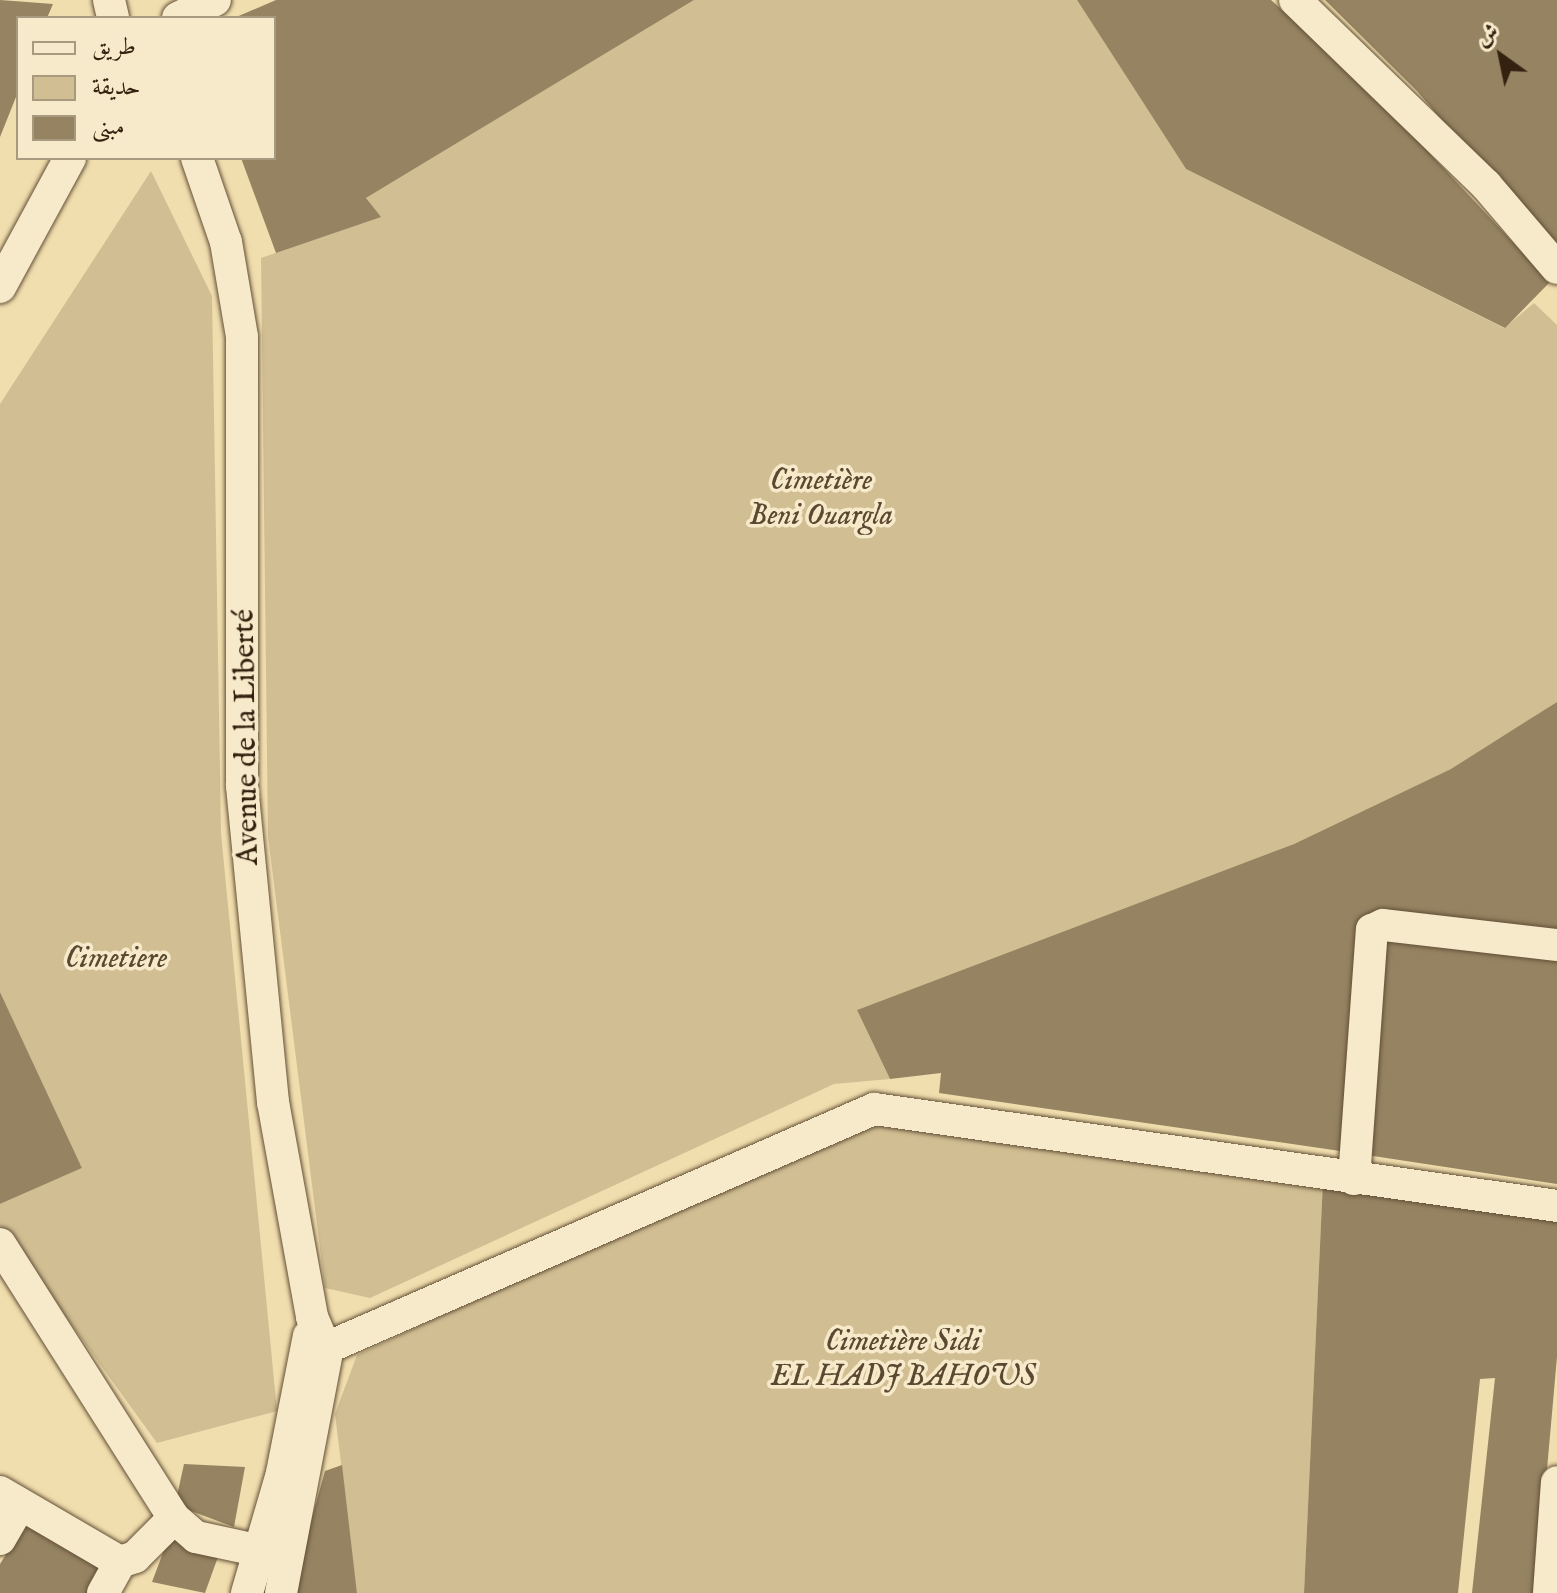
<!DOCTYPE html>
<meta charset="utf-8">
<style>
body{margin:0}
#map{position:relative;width:1557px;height:1593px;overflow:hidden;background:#f1deae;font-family:"IM FELL English",Amiri,serif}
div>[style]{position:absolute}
.green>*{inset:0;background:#d1be93}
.building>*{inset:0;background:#968362}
.roads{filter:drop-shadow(0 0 2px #635037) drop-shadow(0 0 2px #635037)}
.minor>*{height:32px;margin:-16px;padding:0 16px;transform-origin:16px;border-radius:16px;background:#f6eaca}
span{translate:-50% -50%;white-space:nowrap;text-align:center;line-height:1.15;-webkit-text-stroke:7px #f6eaca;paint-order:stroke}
.park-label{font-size:30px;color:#5b4830;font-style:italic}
.street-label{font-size:30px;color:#34210f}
.legend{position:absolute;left:16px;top:16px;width:260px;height:144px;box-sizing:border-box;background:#f6eaca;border:2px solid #a89a7f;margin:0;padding:10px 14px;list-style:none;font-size:24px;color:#34210f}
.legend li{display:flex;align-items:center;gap:16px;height:40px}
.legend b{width:40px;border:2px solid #a89a7f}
.north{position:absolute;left:1461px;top:16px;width:80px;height:80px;-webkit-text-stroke:6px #f6eaca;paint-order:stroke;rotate:327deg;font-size:22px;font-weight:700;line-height:32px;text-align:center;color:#34210f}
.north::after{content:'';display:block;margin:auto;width:28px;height:36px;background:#34210f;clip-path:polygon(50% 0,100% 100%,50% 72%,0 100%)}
</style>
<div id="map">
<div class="green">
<div style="clip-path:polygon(694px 0,1077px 0,1186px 169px,1504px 328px,1534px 303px,1557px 325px,1557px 702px,1460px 765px,1294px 844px,857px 1010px,890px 1079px,834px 1084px,370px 1298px,325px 1288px,268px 836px,261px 258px,380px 217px,366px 198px)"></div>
<div style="clip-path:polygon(151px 171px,212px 296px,221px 833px,277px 1411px,157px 1443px,0 1226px,0 1204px,82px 1168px,0 992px,0 404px)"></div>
<div style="clip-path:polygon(868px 1118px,1323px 1180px,1304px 1593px,357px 1593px,335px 1414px,357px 1355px)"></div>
</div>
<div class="building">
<div style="clip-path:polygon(0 0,53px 4px,47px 18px,18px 18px,18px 92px,0 137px)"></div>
<div style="clip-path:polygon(276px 0,694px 0,366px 198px,381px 217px,276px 253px,241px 158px,274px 158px,274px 18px,234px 18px)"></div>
<div style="clip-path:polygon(1077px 0,1271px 0,1362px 81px,1550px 282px,1505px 328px,1186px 169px)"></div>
<div style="clip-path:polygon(1325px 0,1557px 0,1557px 255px,1417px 91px)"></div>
<div style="clip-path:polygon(1557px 702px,1557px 934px,1366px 917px,1347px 1152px,939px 1093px,941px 1073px,890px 1079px,857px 1010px,1294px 844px,1451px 769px)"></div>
<div style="clip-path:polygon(1378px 929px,1557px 953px,1557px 1184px,1360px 1154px)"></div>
<div style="clip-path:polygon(0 992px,82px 1168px,0 1204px)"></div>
<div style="clip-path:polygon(1323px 1180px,1557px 1212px,1557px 1357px,1536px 1593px,1472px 1593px,1495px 1378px,1480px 1379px,1458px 1593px,1304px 1593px)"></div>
<div style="clip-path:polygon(184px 1464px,245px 1467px,234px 1527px,175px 1505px)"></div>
<div style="clip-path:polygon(342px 1465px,357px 1593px,291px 1593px,325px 1471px)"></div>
<div style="clip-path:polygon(28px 1519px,105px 1568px,89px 1593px,0 1593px,0 1564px)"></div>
<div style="clip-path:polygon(170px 1534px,219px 1554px,205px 1593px,152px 1582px)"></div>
</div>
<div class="roads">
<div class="minor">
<div style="left:109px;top:0;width:18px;rotate:77deg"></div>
<div style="left:1295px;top:0;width:266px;rotate:44.1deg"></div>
<div style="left:1486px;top:185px;width:109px;rotate:49.5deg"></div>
<div style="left:178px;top:18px;width:41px;rotate:-25.9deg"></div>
<div style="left:197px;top:158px;width:89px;rotate:71deg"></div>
<div style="left:226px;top:242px;width:96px;rotate:80.4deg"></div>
<div style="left:242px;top:337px;width:449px;rotate:90deg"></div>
<div style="left:242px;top:786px;width:318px;rotate:84.4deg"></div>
<div style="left:273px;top:1102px;width:219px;rotate:79.7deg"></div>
<div style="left:312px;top:1317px;width:38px;rotate:67deg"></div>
<div style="left:327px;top:1352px;width:245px;rotate:100.8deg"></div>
<div style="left:0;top:287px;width:147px;rotate:-61.5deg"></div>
<div style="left:1354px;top:1179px;width:250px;rotate:-85.9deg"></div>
<div style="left:1372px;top:930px;width:12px;rotate:-24deg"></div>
<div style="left:1383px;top:925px;width:175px;rotate:6.6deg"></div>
<div style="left:0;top:1244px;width:325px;rotate:57.6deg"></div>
<div style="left:174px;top:1518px;width:29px;rotate:41deg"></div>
<div style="left:196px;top:1537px;width:66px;rotate:12.2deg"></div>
<div style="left:308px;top:1356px;width:618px;rotate:-23.58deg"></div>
<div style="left:874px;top:1109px;width:690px;rotate:8.08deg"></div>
<div style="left:0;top:1492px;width:139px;rotate:30.3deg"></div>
<div style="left:120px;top:1562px;width:16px;rotate:-18deg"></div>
<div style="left:135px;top:1557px;width:55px;rotate:-45deg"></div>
<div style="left:0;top:1539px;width:39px;rotate:-60deg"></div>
<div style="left:103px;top:1593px;width:35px;rotate:-61deg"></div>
<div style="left:247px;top:1593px;width:125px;rotate:-73.7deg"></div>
<div style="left:282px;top:1473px;width:140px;rotate:-78.9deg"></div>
<div style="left:1549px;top:1593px;width:111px;rotate:-85.9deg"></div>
</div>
</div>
<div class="park-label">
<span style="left:821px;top:498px">Cimetière<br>Beni Ouargla</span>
<span style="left:116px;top:959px">Cimetiere</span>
<span style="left:903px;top:1359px">Cimetière Sidi<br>EL HADJ BAHOUS</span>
</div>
<div class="street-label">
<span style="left:247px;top:737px;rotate:-91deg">Avenue de la Liberté</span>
</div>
<ul class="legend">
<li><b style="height:10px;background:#f6eaca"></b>طريق</li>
<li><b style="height:22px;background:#d1be93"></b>حديقة</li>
<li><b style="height:22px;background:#968362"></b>مبنى</li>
</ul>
<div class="north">ش</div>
</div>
